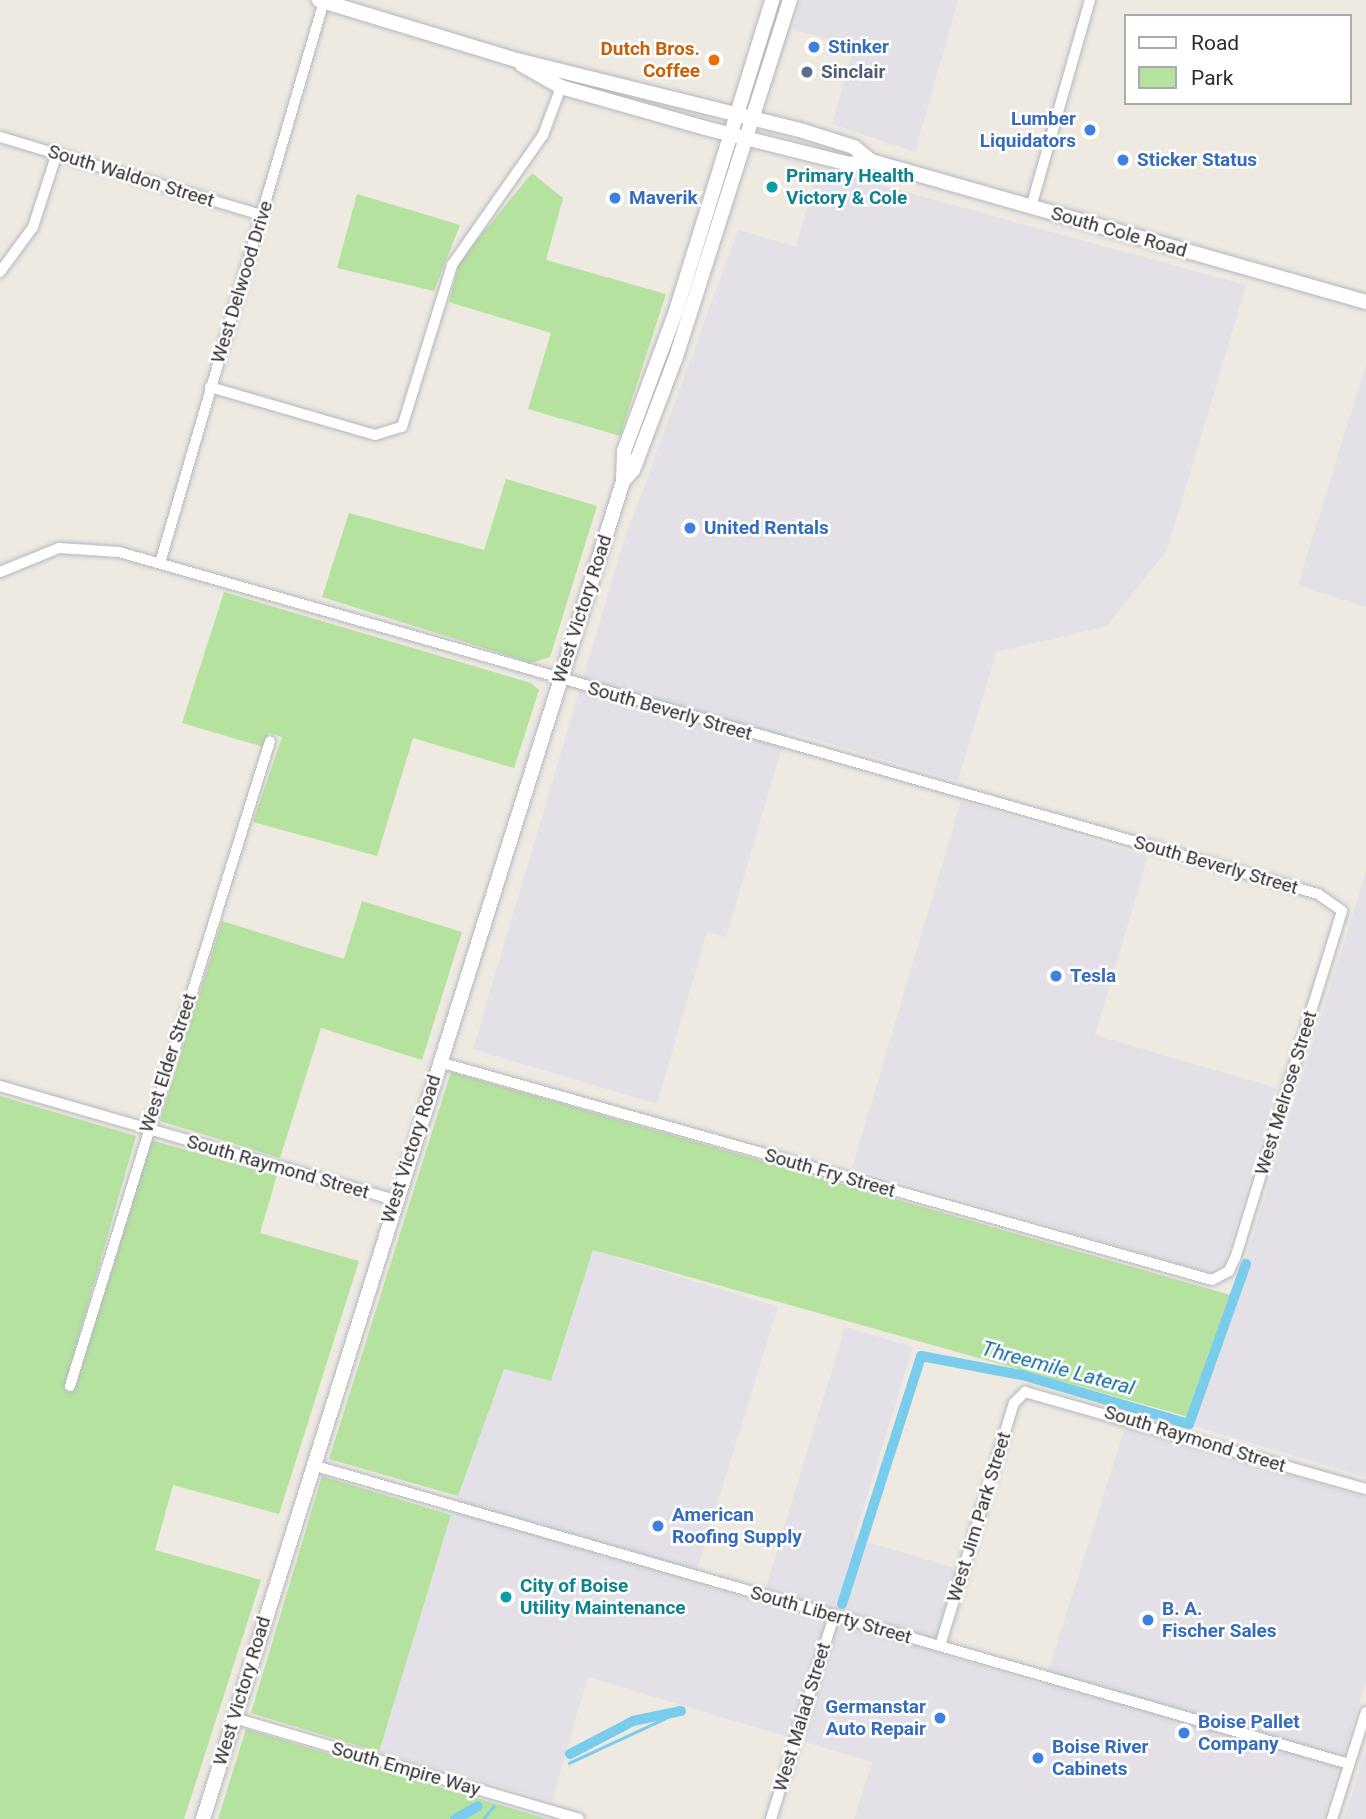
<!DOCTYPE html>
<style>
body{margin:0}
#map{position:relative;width:1366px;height:1819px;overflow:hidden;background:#eee9e1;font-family:Roboto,sans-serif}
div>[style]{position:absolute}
.industrial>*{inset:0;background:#e3e1e7}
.green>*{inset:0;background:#b6e2a0}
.stream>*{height:2.5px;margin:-1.25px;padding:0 1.25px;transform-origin:1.25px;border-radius:1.25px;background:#79cceb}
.canal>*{height:10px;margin:-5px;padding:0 5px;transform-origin:5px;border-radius:5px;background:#79cceb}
.roads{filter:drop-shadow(0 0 2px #b4b7c0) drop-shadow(0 0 2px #b4b7c0)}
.minor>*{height:10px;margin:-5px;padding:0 5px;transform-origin:5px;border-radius:5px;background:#fff}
.secondary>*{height:14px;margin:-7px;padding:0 7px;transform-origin:7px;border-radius:7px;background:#fff}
.dots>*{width:19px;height:19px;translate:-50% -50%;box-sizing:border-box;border:4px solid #fff;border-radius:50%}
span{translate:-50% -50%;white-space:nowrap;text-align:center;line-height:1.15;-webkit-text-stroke:5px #fff;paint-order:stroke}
.shop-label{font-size:19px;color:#366cbe;font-weight:700}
.left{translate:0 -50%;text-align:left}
.right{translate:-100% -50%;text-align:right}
.food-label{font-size:19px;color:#c56008;font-weight:700}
.service-label{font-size:19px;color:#4e5e75;font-weight:700}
.street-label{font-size:19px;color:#2e2e2e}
.culture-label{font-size:19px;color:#0d838f;font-weight:700}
.water-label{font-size:21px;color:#136c9d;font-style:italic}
.legend{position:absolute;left:1124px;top:14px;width:228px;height:91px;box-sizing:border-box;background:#fff;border:2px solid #ababab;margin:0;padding:9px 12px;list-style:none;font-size:21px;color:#2e2e2e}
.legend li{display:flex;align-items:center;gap:14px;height:35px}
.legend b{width:35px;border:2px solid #ababab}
</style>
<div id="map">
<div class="industrial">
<div style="clip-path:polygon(801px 0,958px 0,915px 152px,832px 124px,854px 47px,793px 29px)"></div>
<div style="clip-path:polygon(818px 168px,1246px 285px,1167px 550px,1107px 626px,996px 652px,958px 781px,787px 731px,726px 937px,707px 932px,657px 1104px,473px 1049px,622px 547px,738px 230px,796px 247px)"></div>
<div style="clip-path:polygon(1366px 364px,1366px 607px,1298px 585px)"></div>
<div style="clip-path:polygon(961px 801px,1148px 857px,1095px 1035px,1276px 1088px,1225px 1262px,1207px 1272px,852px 1168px)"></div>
<div style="clip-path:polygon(1366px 872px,1366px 1477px,1194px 1426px)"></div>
<div style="clip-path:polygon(593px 1250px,778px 1307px,693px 1582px,761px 1603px,845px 1327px,913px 1347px,854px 1538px,958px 1569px,935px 1652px,1044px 1685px,1126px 1424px,1366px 1498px,1366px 1682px,1323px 1819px,854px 1819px,872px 1762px,588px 1677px,552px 1801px,379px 1752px,451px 1515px,504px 1369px,552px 1380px)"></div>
<div style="clip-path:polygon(1366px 1750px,1366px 1819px,1344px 1819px,1358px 1776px)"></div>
</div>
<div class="green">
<div style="clip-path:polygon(532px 173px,563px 198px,546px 260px,666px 294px,620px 436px,528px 409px,551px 333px,449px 302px,460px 261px)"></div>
<div style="clip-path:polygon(357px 194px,460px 225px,434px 291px,337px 268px)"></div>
<div style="clip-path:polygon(506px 479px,597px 506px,550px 657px,531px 663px,322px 597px,349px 513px,484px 550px)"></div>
<div style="clip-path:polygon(224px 592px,531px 683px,539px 690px,514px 768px,413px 738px,377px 856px,253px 822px,282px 737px,269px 733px,264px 747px,182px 723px)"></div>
<div style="clip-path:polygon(362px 901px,462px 932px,422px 1060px,321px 1028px,280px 1158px,160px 1121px,222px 921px,344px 959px)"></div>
<div style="clip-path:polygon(451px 1072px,1234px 1296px,1196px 1419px,593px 1250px,551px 1381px,504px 1369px,458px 1496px,329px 1459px)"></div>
<div style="clip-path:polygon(0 1096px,136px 1136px,64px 1389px,74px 1390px,150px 1140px,277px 1175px,260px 1233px,359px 1261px,279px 1514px,173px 1485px,155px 1550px,261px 1580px,184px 1819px,0 1819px)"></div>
<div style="clip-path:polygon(322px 1476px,451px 1515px,379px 1752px,251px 1713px)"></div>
<div style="clip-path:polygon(246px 1729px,547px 1819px,218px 1819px)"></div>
</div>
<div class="stream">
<div style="left:569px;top:1763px;width:123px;rotate:-24.9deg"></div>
<div style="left:483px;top:1819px;width:16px;rotate:-50deg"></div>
</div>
<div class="canal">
<div style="left:842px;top:1604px;width:260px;rotate:-72.3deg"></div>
<div style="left:921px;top:1356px;width:103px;rotate:10.7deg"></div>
<div style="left:1022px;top:1375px;width:174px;rotate:16.4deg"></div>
<div style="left:1189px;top:1424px;width:170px;rotate:-70.4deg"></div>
<div style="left:570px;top:1754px;width:71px;rotate:-27.6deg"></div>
<div style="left:633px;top:1721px;width:49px;rotate:-11.8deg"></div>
<div style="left:455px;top:1819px;width:26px;rotate:-29deg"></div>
</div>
<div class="roads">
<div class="minor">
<div style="left:0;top:137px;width:273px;rotate:16.6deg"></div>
<div style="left:1031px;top:207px;width:215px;rotate:-74.1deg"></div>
<div style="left:0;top:272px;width:56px;rotate:-53.7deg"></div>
<div style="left:33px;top:227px;width:78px;rotate:-72deg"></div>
<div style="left:210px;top:387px;width:172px;rotate:16.2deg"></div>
<div style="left:375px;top:435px;width:28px;rotate:-17deg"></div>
<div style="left:402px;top:427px;width:170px;rotate:-72.8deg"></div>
<div style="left:452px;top:265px;width:159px;rotate:-55deg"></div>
<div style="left:543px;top:135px;width:51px;rotate:-69.4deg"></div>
<div style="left:160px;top:563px;width:585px;rotate:-73.73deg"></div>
<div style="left:0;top:572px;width:64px;rotate:-22.1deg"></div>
<div style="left:59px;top:548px;width:60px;rotate:3.8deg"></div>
<div style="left:119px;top:552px;width:1247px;rotate:15.92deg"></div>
<div style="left:1318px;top:894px;width:29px;rotate:35deg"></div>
<div style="left:1342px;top:911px;width:363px;rotate:107.1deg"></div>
<div style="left:1235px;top:1258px;width:14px;rotate:115deg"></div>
<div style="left:1229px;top:1271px;width:19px;rotate:152deg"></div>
<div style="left:1212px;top:1280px;width:803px;rotate:-164.25deg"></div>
<div style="left:0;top:1086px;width:411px;rotate:16.1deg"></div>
<div style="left:70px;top:1386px;width:675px;rotate:-72.77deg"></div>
<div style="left:312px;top:1465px;width:1079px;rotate:16.08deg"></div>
<div style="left:940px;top:1646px;width:254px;rotate:-73.1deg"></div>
<div style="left:1014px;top:1403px;width:16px;rotate:-45deg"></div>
<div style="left:1025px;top:1392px;width:355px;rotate:15.9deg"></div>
<div style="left:234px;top:1718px;width:359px;rotate:16.3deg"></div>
<div style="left:771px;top:1819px;width:214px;rotate:-72.8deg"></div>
<div style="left:1332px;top:1819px;width:112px;rotate:-72.4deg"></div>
</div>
<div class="secondary">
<div style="left:319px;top:0;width:207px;rotate:16.9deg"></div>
<div style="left:517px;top:60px;width:295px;rotate:13.9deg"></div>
<div style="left:803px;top:131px;width:53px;rotate:17.4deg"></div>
<div style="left:854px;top:147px;width:22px;rotate:39deg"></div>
<div style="left:871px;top:161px;width:515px;rotate:15.9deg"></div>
<div style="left:522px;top:65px;width:45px;rotate:29.4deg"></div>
<div style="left:561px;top:87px;width:150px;rotate:15.9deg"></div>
<div style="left:705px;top:128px;width:148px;rotate:14deg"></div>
<div style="left:849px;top:164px;width:22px;rotate:-8deg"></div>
<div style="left:623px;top:481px;width:15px;rotate:-48deg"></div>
<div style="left:633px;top:470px;width:121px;rotate:-69.2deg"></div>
<div style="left:676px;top:357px;width:375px;rotate:-72.3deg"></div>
<div style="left:203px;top:1819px;width:1402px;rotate:-72.57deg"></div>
<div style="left:623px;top:481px;width:30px;rotate:-88deg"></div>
<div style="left:624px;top:451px;width:149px;rotate:-69.6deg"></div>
<div style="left:676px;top:311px;width:325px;rotate:-72.8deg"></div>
</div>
</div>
<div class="dots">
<div style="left:814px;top:47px;background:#3f7fe0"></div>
<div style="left:714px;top:60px;background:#e8710a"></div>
<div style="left:807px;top:72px;background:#5c6f8a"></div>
<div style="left:1090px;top:130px;background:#3f7fe0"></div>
<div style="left:1123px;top:160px;background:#3f7fe0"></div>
<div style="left:772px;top:187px;background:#0f9aa8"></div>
<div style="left:615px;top:198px;background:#3f7fe0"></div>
<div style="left:690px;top:528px;background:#3f7fe0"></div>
<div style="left:1056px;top:976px;background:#3f7fe0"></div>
<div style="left:658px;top:1526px;background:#3f7fe0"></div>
<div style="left:506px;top:1597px;background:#0f9aa8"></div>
<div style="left:1148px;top:1620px;background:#3f7fe0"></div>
<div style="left:940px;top:1718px;background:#3f7fe0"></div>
<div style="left:1184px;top:1733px;background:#3f7fe0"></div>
<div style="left:1038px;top:1758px;background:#3f7fe0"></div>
</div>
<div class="shop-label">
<span class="left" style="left:828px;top:47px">Stinker</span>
<span class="right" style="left:1076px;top:130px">Lumber<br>Liquidators</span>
<span class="left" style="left:1137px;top:160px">Sticker Status</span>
<span class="left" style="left:629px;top:198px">Maverik</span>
<span class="left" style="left:704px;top:528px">United Rentals</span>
<span class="left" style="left:1070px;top:976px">Tesla</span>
<span class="left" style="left:672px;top:1526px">American<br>Roofing Supply</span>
<span class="left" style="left:1162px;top:1620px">B. A.<br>Fischer Sales</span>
<span class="right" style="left:926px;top:1718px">Germanstar<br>Auto Repair</span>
<span class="left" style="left:1198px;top:1733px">Boise Pallet<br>Company</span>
<span class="left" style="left:1052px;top:1758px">Boise River<br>Cabinets</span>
</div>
<div class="food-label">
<span class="right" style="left:700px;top:60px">Dutch Bros.<br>Coffee</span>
</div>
<div class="service-label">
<span class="left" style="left:821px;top:72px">Sinclair</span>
</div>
<div class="street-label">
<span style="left:131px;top:176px;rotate:17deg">South Waldon Street</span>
<span style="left:1119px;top:232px;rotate:16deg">South Cole Road</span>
<span style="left:242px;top:282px;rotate:-73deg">West Delwood Drive</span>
<span style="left:582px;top:609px;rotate:-72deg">West Victory Road</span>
<span style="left:670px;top:711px;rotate:16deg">South Beverly Street</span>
<span style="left:1216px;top:865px;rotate:16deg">South Beverly Street</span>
<span style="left:168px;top:1063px;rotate:-72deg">West Elder Street</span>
<span style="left:1286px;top:1093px;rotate:-73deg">West Melrose Street</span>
<span style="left:411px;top:1149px;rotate:-72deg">West Victory Road</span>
<span style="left:278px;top:1167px;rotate:16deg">South Raymond Street</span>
<span style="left:830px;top:1173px;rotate:16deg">South Fry Street</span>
<span style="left:1195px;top:1439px;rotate:17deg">South Raymond Street</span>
<span style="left:979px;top:1517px;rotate:-73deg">West Jim Park Street</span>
<span style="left:831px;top:1615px;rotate:16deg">South Liberty Street</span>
<span style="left:242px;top:1691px;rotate:-73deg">West Victory Road</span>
<span style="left:802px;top:1717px;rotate:-73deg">West Malad Street</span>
<span style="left:406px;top:1769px;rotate:16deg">South Empire Way</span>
</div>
<div class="culture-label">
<span class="left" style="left:786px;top:187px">Primary Health<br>Victory &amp; Cole</span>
<span class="left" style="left:520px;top:1597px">City of Boise<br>Utility Maintenance</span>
</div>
<div class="water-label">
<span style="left:1058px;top:1368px;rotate:15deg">Threemile Lateral</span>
</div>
<ul class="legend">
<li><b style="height:9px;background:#fff"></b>Road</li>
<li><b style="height:19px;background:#b6e2a0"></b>Park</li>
</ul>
</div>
